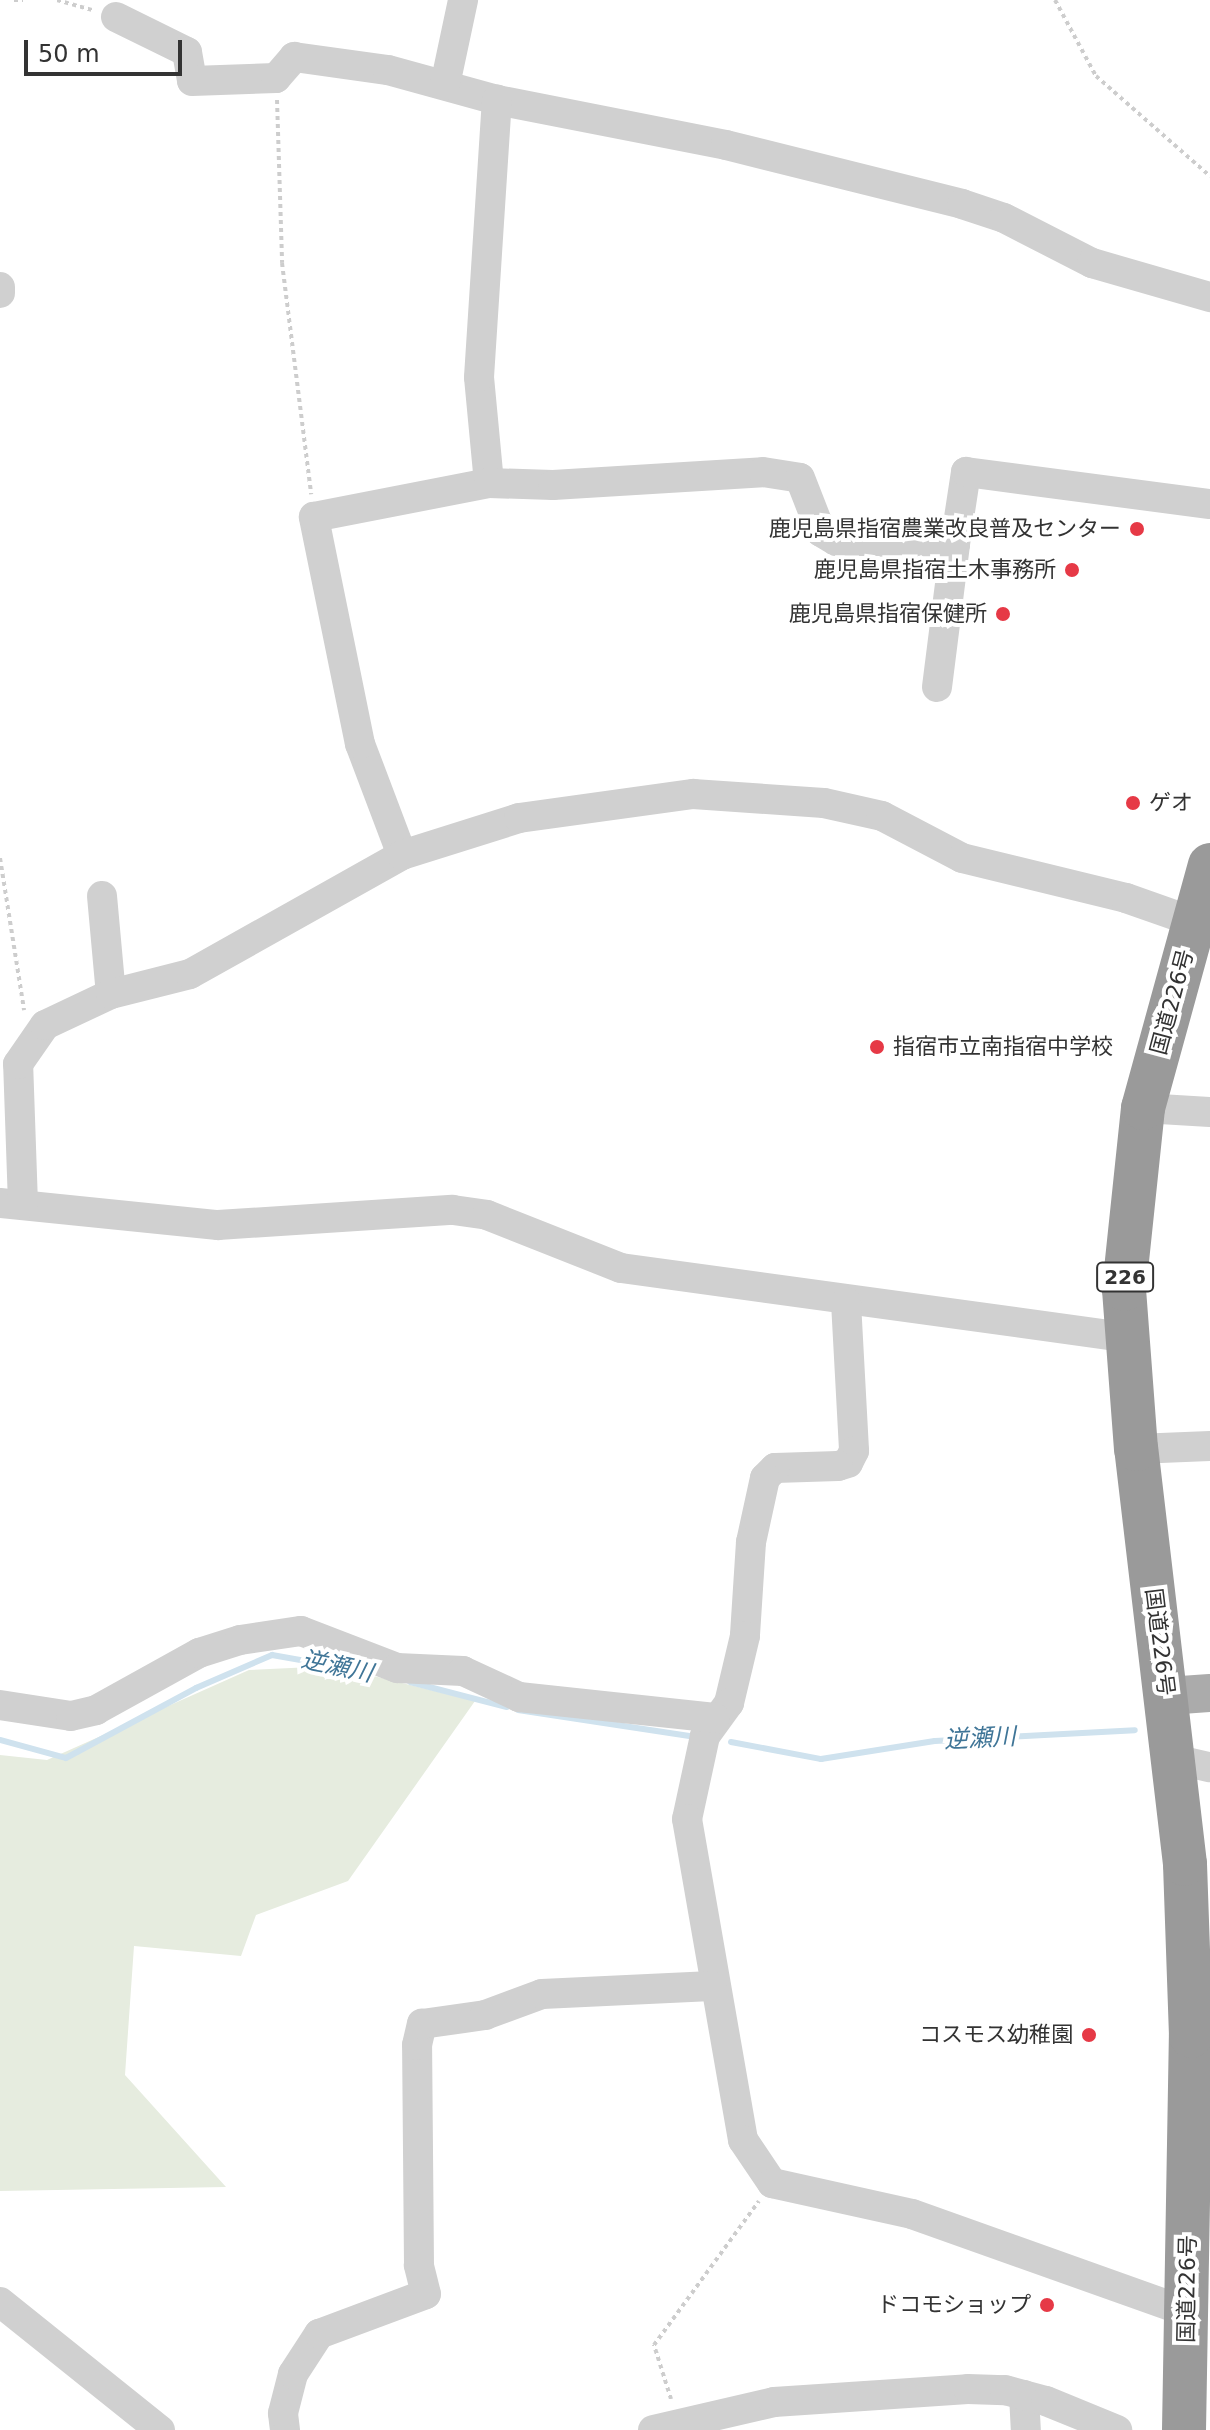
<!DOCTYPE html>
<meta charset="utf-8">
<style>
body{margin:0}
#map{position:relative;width:1210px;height:2430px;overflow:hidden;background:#fff;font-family:"DejaVu Sans","Noto Sans JP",sans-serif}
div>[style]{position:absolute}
.green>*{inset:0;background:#e6ecdf}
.stream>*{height:6px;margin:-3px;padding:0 3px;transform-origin:3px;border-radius:3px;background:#cfe2ee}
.path>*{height:4px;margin-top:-2px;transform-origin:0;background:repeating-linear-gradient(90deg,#cdcdcd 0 4px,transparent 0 8px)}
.minor>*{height:30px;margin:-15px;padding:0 15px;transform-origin:15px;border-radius:15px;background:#d0d0d0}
.major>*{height:38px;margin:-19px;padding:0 19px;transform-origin:19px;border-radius:19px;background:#ababab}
.highway>*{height:44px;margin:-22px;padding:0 22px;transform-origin:22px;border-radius:22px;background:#9a9a9a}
.dots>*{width:22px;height:22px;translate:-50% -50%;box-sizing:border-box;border:4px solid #fff;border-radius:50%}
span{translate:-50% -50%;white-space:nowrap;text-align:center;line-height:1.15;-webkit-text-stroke:8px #fff;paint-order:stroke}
.shield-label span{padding:2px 6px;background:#fff;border:2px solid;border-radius:6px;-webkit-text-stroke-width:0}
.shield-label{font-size:20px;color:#333;font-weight:700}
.poi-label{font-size:22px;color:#333}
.right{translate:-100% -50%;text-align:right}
.left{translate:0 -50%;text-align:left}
.street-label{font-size:22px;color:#333}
.water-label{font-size:24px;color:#3f7597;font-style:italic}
.scale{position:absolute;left:24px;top:40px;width:158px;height:36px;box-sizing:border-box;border:4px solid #333;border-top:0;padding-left:10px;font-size:24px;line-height:28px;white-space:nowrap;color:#333;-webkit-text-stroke:6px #fff;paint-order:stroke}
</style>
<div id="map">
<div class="green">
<div style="clip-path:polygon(333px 1666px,475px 1701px,348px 1881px,256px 1915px,241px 1956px,134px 1946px,125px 2075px,226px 2187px,0 2191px,0 1755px,47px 1760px,249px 1670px)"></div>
</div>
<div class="stream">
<div style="left:410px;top:1682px;width:100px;rotate:14.5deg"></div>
<div style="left:518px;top:1710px;width:180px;rotate:8.6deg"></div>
<div style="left:0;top:1740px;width:68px;rotate:15.3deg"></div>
<div style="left:66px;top:1758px;width:148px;rotate:-28.3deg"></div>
<div style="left:196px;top:1688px;width:83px;rotate:-23.5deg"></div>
<div style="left:272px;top:1655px;width:97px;rotate:10deg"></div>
<div style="left:731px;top:1742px;width:92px;rotate:10.7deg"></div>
<div style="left:821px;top:1759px;width:115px;rotate:-9deg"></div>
<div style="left:935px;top:1741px;width:200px;rotate:-3.1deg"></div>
</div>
<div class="path">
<div style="left:14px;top:0;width:9px"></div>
<div style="left:57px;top:0;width:37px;rotate:16deg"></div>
<div style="left:1055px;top:0;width:86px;rotate:61.7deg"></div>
<div style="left:1096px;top:76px;width:152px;rotate:41.3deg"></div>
<div style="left:277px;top:100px;width:163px;rotate:88.2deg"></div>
<div style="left:282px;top:263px;width:233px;rotate:82.8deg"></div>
<div style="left:0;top:858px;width:154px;rotate:81deg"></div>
<div style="left:671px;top:2399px;width:57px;rotate:-107.5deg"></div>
<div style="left:654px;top:2345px;width:178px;rotate:-53.9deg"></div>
</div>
<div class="minor">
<div style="left:116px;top:17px;width:79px;rotate:26.2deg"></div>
<div style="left:187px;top:52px;width:29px;rotate:80deg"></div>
<div style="left:192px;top:81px;width:84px;rotate:-2deg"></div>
<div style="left:276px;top:78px;width:28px;rotate:-49deg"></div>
<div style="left:294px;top:57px;width:95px;rotate:7.9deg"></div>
<div style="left:388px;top:70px;width:113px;rotate:15.4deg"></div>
<div style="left:497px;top:100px;width:233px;rotate:11.1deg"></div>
<div style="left:726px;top:145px;width:243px;rotate:14deg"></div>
<div style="left:962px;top:204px;width:44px;rotate:18.4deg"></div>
<div style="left:1004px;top:218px;width:99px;rotate:27.1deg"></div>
<div style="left:1092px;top:263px;width:123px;rotate:16.1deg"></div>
<div style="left:445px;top:85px;width:87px;rotate:-78deg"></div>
<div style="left:0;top:287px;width:6px;rotate:90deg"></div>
<div style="left:489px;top:483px;width:106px;rotate:-95.4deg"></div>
<div style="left:479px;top:377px;width:278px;rotate:-86.3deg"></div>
<div style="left:937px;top:687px;width:144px;rotate:-82.8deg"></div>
<div style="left:402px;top:855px;width:119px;rotate:-110.7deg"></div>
<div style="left:360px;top:744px;width:232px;rotate:-101.5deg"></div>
<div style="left:314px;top:517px;width:178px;rotate:-11deg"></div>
<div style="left:489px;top:483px;width:64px;rotate:1.8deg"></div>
<div style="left:553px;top:485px;width:210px;rotate:-3.5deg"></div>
<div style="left:763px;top:472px;width:37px;rotate:9deg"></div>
<div style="left:800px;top:478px;width:58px;rotate:68.7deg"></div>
<div style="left:821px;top:532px;width:17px;rotate:31deg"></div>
<div style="left:836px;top:541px;width:30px;rotate:9deg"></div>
<div style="left:866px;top:546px;width:89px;rotate:-1.3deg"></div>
<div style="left:955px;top:544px;width:73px;rotate:-81.3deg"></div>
<div style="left:966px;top:472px;width:246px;rotate:7.5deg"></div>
<div style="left:102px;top:896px;width:98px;rotate:84.8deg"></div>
<div style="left:1143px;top:1108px;width:67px;rotate:3.4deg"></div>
<div style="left:0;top:1203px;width:219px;rotate:5.8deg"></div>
<div style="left:218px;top:1225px;width:235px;rotate:-3.7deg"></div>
<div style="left:453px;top:1210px;width:34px;rotate:8deg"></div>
<div style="left:487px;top:1215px;width:144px;rotate:21.6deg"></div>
<div style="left:621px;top:1268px;width:508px;rotate:7.81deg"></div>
<div style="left:23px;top:1204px;width:140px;rotate:-92deg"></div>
<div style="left:18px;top:1064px;width:47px;rotate:-55.3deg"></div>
<div style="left:45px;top:1025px;width:73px;rotate:-25.2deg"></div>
<div style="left:111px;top:994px;width:81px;rotate:-14.2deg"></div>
<div style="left:190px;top:974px;width:243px;rotate:-29.3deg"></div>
<div style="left:402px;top:855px;width:123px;rotate:-17.5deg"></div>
<div style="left:519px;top:818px;width:176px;rotate:-7.9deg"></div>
<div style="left:693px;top:794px;width:131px;rotate:3.9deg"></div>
<div style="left:824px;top:803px;width:59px;rotate:12.6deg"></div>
<div style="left:882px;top:816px;width:90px;rotate:27.7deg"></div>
<div style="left:962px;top:858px;width:169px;rotate:13.7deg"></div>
<div style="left:1126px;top:898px;width:72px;rotate:19.4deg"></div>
<div style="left:846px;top:1302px;width:149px;rotate:86.9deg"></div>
<div style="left:854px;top:1451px;width:13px;rotate:117deg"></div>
<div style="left:848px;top:1463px;width:10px;rotate:163deg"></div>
<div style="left:838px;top:1466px;width:63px;rotate:178.2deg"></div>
<div style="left:775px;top:1468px;width:14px;rotate:135deg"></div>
<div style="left:765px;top:1478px;width:66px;rotate:102.3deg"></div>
<div style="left:751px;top:1542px;width:94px;rotate:93.7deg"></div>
<div style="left:745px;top:1636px;width:69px;rotate:103.4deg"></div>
<div style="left:729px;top:1703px;width:41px;rotate:126deg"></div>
<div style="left:705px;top:1736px;width:85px;rotate:102.2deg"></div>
<div style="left:687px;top:1819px;width:326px;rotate:80.1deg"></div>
<div style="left:743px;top:2140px;width:52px;rotate:56deg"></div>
<div style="left:772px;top:2183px;width:143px;rotate:12.5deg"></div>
<div style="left:912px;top:2214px;width:292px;rotate:19.6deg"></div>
<div style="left:1136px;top:1449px;width:74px;rotate:-2.3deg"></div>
<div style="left:0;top:1705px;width:72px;rotate:8.8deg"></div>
<div style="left:71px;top:1716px;width:26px;rotate:-13deg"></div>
<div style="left:96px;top:1710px;width:118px;rotate:-29deg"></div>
<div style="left:199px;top:1653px;width:43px;rotate:-17.6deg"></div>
<div style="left:240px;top:1640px;width:62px;rotate:-8.4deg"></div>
<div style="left:301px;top:1631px;width:103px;rotate:21.1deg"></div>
<div style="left:397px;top:1668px;width:66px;rotate:2.6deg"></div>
<div style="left:463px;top:1671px;width:62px;rotate:24.9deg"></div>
<div style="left:519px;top:1697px;width:197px;rotate:6.1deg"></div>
<div style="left:1174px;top:1759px;width:37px;rotate:13deg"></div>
<div style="left:0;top:2302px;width:205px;rotate:38.7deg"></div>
<div style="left:1024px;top:2395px;width:35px;rotate:87deg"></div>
<div style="left:285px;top:2430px;width:17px;rotate:-97deg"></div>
<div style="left:283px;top:2413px;width:40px;rotate:-75.6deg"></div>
<div style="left:293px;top:2374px;width:48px;rotate:-57deg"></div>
<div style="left:319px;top:2334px;width:114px;rotate:-20.5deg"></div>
<div style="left:426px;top:2294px;width:30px;rotate:-104deg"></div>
<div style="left:419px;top:2265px;width:220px;rotate:-90.5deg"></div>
<div style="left:417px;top:2045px;width:22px;rotate:-77deg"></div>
<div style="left:422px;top:2024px;width:64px;rotate:-8.1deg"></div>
<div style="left:485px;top:2015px;width:61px;rotate:-20.2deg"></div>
<div style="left:542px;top:1994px;width:170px;rotate:-2.7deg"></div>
<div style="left:653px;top:2430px;width:124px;rotate:-13deg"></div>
<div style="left:774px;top:2402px;width:194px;rotate:-3.8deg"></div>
<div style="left:968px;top:2389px;width:37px;rotate:2deg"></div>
<div style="left:1005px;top:2390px;width:42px;rotate:15deg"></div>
<div style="left:1046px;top:2401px;width:77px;rotate:22.2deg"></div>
</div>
<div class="major">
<div style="left:1167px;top:1696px;width:43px;rotate:-4deg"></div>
</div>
<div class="highway">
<div style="left:1184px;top:2430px;width:394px;rotate:-89deg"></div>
<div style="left:1191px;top:2036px;width:172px;rotate:-92deg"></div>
<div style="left:1185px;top:1864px;width:418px;rotate:-96.7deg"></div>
<div style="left:1136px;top:1449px;width:160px;rotate:-94.3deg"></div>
<div style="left:1124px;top:1289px;width:182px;rotate:-84deg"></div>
<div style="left:1143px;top:1108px;width:252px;rotate:-74.6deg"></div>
</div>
<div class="dots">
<div style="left:1137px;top:529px;background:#e63946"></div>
<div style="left:1072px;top:570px;background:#e63946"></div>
<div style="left:1003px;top:614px;background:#e63946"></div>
<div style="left:1133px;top:803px;background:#e63946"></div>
<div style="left:877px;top:1047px;background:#e63946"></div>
<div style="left:1089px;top:2035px;background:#e63946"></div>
<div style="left:1047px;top:2305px;background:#e63946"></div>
</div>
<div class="shield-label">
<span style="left:1125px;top:1277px">226</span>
</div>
<div class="poi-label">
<span class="right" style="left:1121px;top:529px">鹿児島県指宿農業改良普及センター</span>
<span class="right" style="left:1056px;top:570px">鹿児島県指宿土木事務所</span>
<span class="right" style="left:987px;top:614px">鹿児島県指宿保健所</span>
<span class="left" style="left:1149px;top:803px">ゲオ</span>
<span class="left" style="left:893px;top:1047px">指宿市立南指宿中学校</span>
<span class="right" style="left:1073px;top:2035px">コスモス幼稚園</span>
<span class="right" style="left:1031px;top:2305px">ドコモショップ</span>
</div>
<div class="street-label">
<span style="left:1172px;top:1002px;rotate:-75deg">国道226号</span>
<span style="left:1160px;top:1642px;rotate:83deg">国道226号</span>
<span style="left:1187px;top:2289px;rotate:-89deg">国道226号</span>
</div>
<div class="water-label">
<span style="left:337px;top:1667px;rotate:12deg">逆瀬川</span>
<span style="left:980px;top:1739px;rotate:-3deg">逆瀬川</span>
</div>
<div class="scale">50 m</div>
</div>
